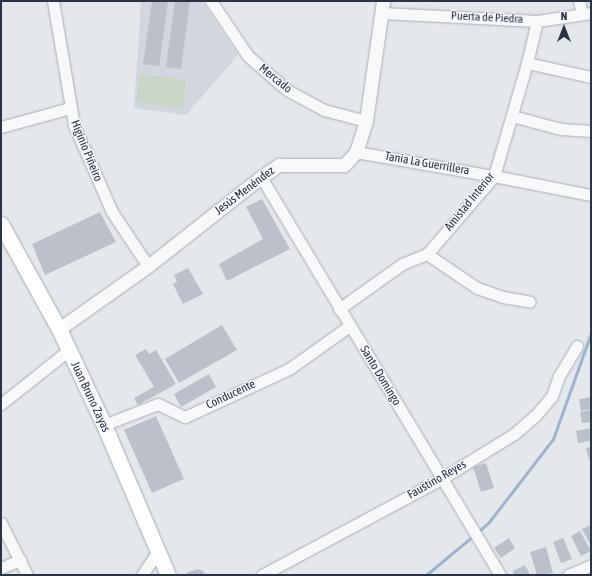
<!DOCTYPE html>
<meta charset="utf-8">
<style>
body{margin:0}
#map{position:relative;width:592px;height:576px;overflow:hidden;background:#e4e7ec;font-family:"Asap Condensed",sans-serif}
div>[style]{position:absolute}
.built>*{inset:0;background:#d2d6de}
.green>*{inset:0;background:#c9d6c5}
.stream>*{height:3px;margin:-1.5px;padding:0 1.5px;transform-origin:1.5px;border-radius:1.5px;background:#9fb4cc}
.building>*{inset:0;background:#bbc0ca}
.roads{filter:drop-shadow(0 0 1px #a9aeb7) drop-shadow(0 0 1px #a9aeb7)}
.minor>*{height:11px;margin:-5.5px;padding:0 5.5px;transform-origin:5.5px;border-radius:5.5px;background:#f7f8fa}
.tertiary>*{height:13px;margin:-6.5px;padding:0 6.5px;transform-origin:6.5px;border-radius:6.5px;background:#f7f8fa}
.secondary>*{height:15px;margin:-7.5px;padding:0 7.5px;transform-origin:7.5px;border-radius:7.5px;background:#fff}
span{translate:-50% -50%;white-space:nowrap;text-align:center;line-height:1.15;-webkit-text-stroke:3px #f4f6f9;paint-order:stroke}
.street-label{font-size:12px;color:#2b3445}
.frame{position:absolute;inset:0;border:2px solid #2b3445;pointer-events:none}
.north{position:absolute;left:544px;top:8px;width:40px;height:40px;-webkit-text-stroke:3px #f4f6f9;paint-order:stroke;rotate:0deg;font-size:11px;font-weight:700;line-height:16px;text-align:center;color:#2b3445}
.north::after{content:'';display:block;margin:auto;width:14px;height:18px;background:#2b3445;clip-path:polygon(50% 0,100% 100%,50% 72%,0 100%)}
</style>
<div id="map">
<div class="built">
<div style="clip-path:polygon(141px 1px,202px 1px,238px 55px,186px 115px,134px 108px)"></div>
</div>
<div class="green">
<div style="clip-path:polygon(140px 74px,186px 80px,183px 108px,136px 102px)"></div>
</div>
<div class="stream">
<div style="left:478px;top:532px;width:15px;rotate:-42deg"></div>
<div style="left:489px;top:522px;width:105px;rotate:-52.4deg"></div>
<div style="left:553px;top:439px;width:113px;rotate:-70.3deg"></div>
<div style="left:426px;top:575px;width:62px;rotate:-39.8deg"></div>
</div>
<div class="building">
<div style="clip-path:polygon(152px 1px,168px 1px,159px 66px,143px 64px)"></div>
<div style="clip-path:polygon(175px 1px,190px 1px,181px 69px,166px 67px)"></div>
<div style="clip-path:polygon(262px 199px,290px 249px,227px 281px,219px 264px,263px 239px,246px 207px)"></div>
<div style="clip-path:polygon(100px 212px,116px 242px,45px 275px,32px 244px)"></div>
<div style="clip-path:polygon(188px 268px,203px 294px,183px 304px,173px 284px,177px 282px,174px 275px)"></div>
<div style="clip-path:polygon(222px 325px,237px 350px,179px 383px,165px 359px)"></div>
<div style="clip-path:polygon(146px 349px,149px 354px,156px 350px,176px 384px,138px 405px,134px 398px,154px 387px,135px 355px)"></div>
<div style="clip-path:polygon(209px 374px,216px 387px,181px 407px,174px 394px)"></div>
<div style="clip-path:polygon(591px 397px,591px 409px,581px 411px,579px 399px)"></div>
<div style="clip-path:polygon(591px 410px,591px 422px,582px 423px,580px 412px)"></div>
<div style="clip-path:polygon(156px 416px,184px 479px,152px 493px,124px 430px)"></div>
<div style="clip-path:polygon(591px 428px,591px 441px,578px 443px,576px 431px)"></div>
<div style="clip-path:polygon(591px 447px,591px 459px,589px 460px,586px 448px)"></div>
<div style="clip-path:polygon(486px 463px,494px 488px,481px 492px,473px 467px)"></div>
<div style="clip-path:polygon(591px 525px,591px 546px,582px 529px)"></div>
<div style="clip-path:polygon(580px 531px,591px 551px,581px 556px,571px 536px)"></div>
<div style="clip-path:polygon(509px 538px,515px 548px,501px 558px,494px 548px)"></div>
<div style="clip-path:polygon(563px 538px,572px 559px,561px 563px,553px 542px)"></div>
<div style="clip-path:polygon(546px 547px,553px 573px,537px 575px,530px 552px)"></div>
<div style="clip-path:polygon(525px 565px,530px 575px,514px 575px,513px 571px)"></div>
<div style="clip-path:polygon(198px 569px,203px 571px,205px 575px,188px 575px,186px 573px)"></div>
</div>
<div class="roads">
<div class="minor">
<div style="left:53px;top:1px;width:126px;rotate:80.4deg"></div>
<div style="left:74px;top:125px;width:95px;rotate:66.4deg"></div>
<div style="left:112px;top:212px;width:65px;rotate:56.3deg"></div>
<div style="left:211px;top:1px;width:66px;rotate:56.1deg"></div>
<div style="left:248px;top:56px;width:52px;rotate:41.1deg"></div>
<div style="left:287px;top:90px;width:42px;rotate:28.4deg"></div>
<div style="left:324px;top:110px;width:43px;rotate:14.7deg"></div>
<div style="left:579px;top:1px;width:13px;rotate:77deg"></div>
<div style="left:382px;top:13px;width:155px;rotate:3deg"></div>
<div style="left:537px;top:21px;width:55px;rotate:-8.4deg"></div>
<div style="left:527px;top:63px;width:66px;rotate:12.3deg"></div>
<div style="left:512px;top:116px;width:51px;rotate:14.9deg"></div>
<div style="left:561px;top:129px;width:30px;rotate:4deg"></div>
<div style="left:1px;top:127px;width:72px;rotate:-15.4deg"></div>
<div style="left:356px;top:152px;width:140px;rotate:9.9deg"></div>
<div style="left:494px;top:176px;width:99px;rotate:11.1deg"></div>
<div style="left:261px;top:177px;width:464px;rotate:59deg"></div>
<div style="left:427px;top:254px;width:60px;rotate:34.2deg"></div>
<div style="left:477px;top:288px;width:28px;rotate:19deg"></div>
<div style="left:503px;top:297px;width:27px;rotate:10deg"></div>
<div style="left:339px;top:309px;width:77px;rotate:-35.5deg"></div>
<div style="left:402px;top:264px;width:27px;rotate:-22deg"></div>
<div style="left:427px;top:254px;width:103px;rotate:-49.3deg"></div>
<div style="left:494px;top:176px;width:118px;rotate:-73.7deg"></div>
<div style="left:527px;top:63px;width:43px;rotate:-76.6deg"></div>
<div style="left:1px;top:404px;width:87px;rotate:-38.5deg"></div>
<div style="left:104px;top:425px;width:58px;rotate:-21.3deg"></div>
<div style="left:158px;top:404px;width:30px;rotate:26deg"></div>
<div style="left:185px;top:417px;width:115px;rotate:-24.8deg"></div>
<div style="left:289px;top:369px;width:74px;rotate:-35.6deg"></div>
<div style="left:1px;top:523px;width:58px;rotate:63.4deg"></div>
<div style="left:1px;top:568px;width:21px;rotate:-23deg"></div>
<div style="left:142px;top:575px;width:27px;rotate:-56deg"></div>
<div style="left:262px;top:575px;width:203px;rotate:-28.2deg"></div>
<div style="left:441px;top:479px;width:86px;rotate:-31.7deg"></div>
<div style="left:514px;top:434px;width:29px;rotate:-41deg"></div>
<div style="left:536px;top:415px;width:25px;rotate:-50deg"></div>
<div style="left:552px;top:396px;width:21px;rotate:-71deg"></div>
<div style="left:559px;top:376px;width:35px;rotate:-59deg"></div>
<div style="left:568px;top:575px;width:25px;rotate:-23deg"></div>
</div>
<div class="tertiary">
<div style="left:59px;top:329px;width:109px;rotate:-35.3deg"></div>
<div style="left:148px;top:266px;width:144px;rotate:-38.2deg"></div>
<div style="left:261px;top:177px;width:22px;rotate:-34deg"></div>
<div style="left:279px;top:165px;width:65px"></div>
<div style="left:344px;top:165px;width:18px;rotate:-47deg"></div>
<div style="left:356px;top:152px;width:33px;rotate:-72deg"></div>
<div style="left:366px;top:121px;width:121px;rotate:-81.9deg"></div>
</div>
<div class="secondary">
<div style="left:1px;top:224px;width:120px;rotate:61.1deg"></div>
<div style="left:59px;top:329px;width:106px;rotate:64.9deg"></div>
<div style="left:104px;top:425px;width:163px;rotate:66.9deg"></div>
</div>
</div>
<div class="street-label">
<span style="left:487px;top:18px;rotate:3deg">Puerta de Piedra</span>
<span style="left:275px;top:79px;rotate:39deg">Mercado</span>
<span style="left:86px;top:151px;rotate:68deg">Higinio Piñeiro</span>
<span style="left:427px;top:164px;rotate:10deg">Tania La Guerrillera</span>
<span style="left:245px;top:191px;rotate:-37deg">Jesús Menéndez</span>
<span style="left:470px;top:202px;rotate:-51deg">Amistad Interior</span>
<span style="left:380px;top:376px;rotate:59deg">Santo Domingo</span>
<span style="left:231px;top:395px;rotate:-25deg">Conducente</span>
<span style="left:90px;top:397px;rotate:65deg">Juan Bruno Zayas</span>
<span style="left:437px;top:480px;rotate:-30deg">Faustino Reyes</span>
</div>
<div class="frame"></div>
<div class="north">N</div>
</div>
